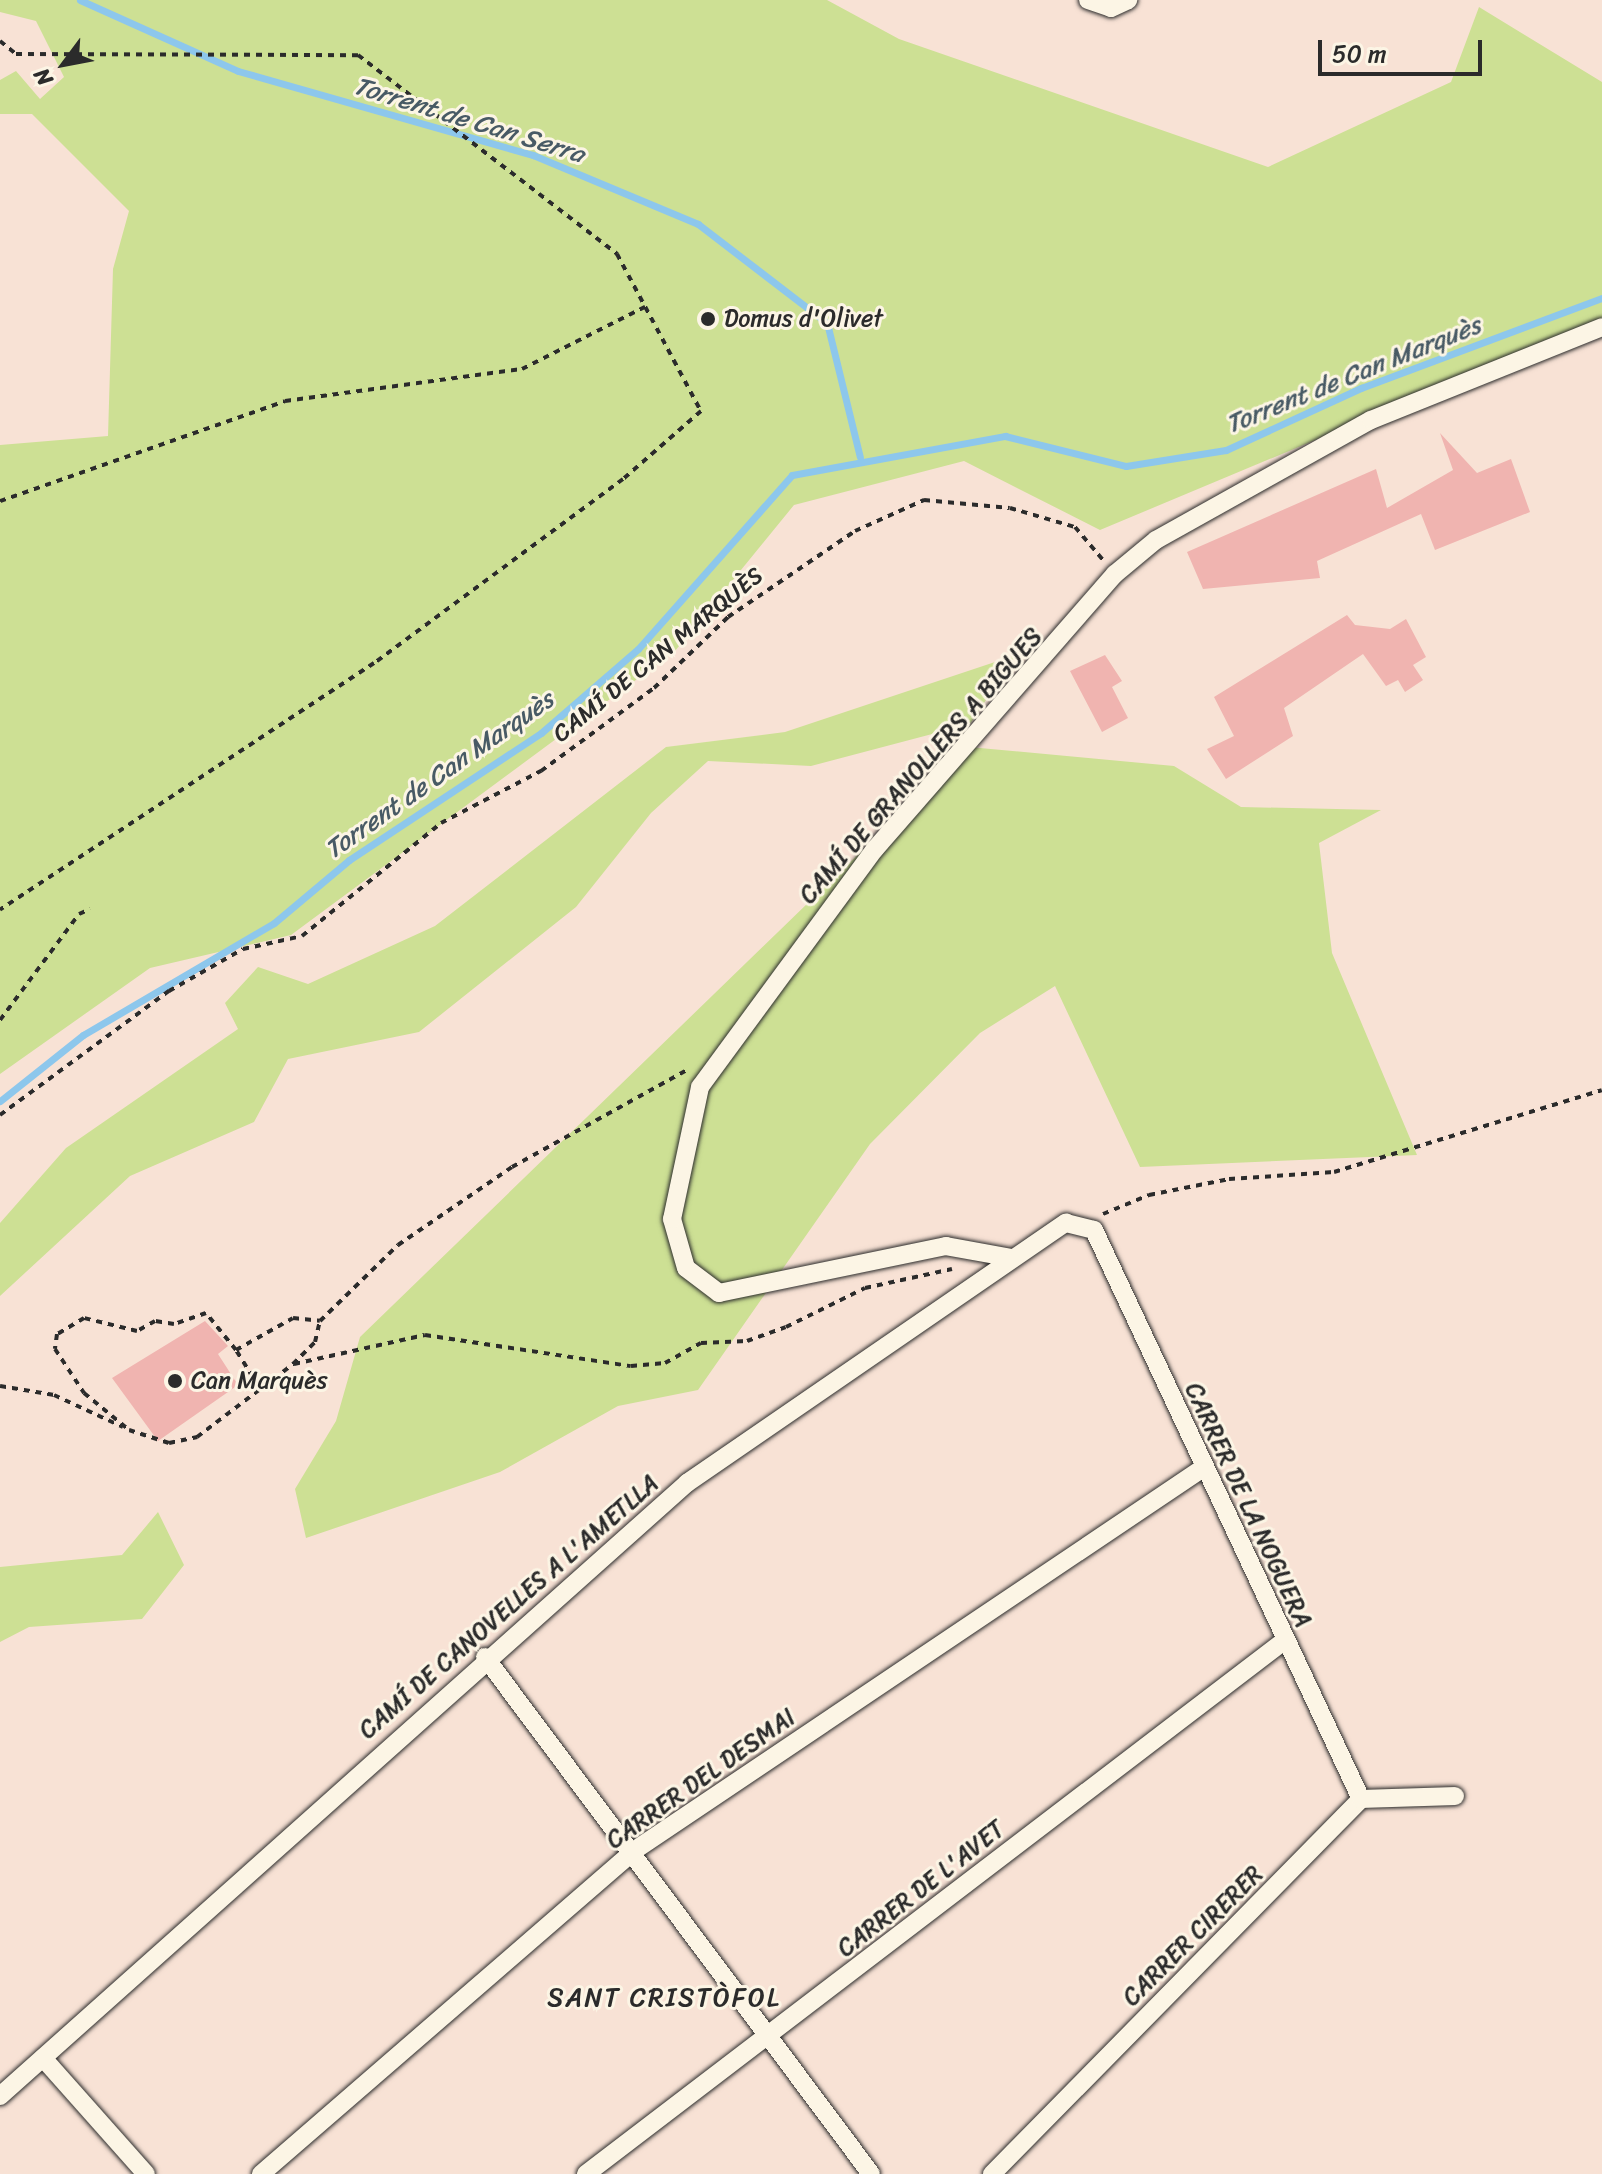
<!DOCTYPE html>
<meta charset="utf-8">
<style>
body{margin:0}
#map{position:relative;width:1602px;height:2174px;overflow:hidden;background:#f8e2d5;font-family:Sriracha,sans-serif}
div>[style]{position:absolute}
.green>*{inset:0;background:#cde094}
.stream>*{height:7px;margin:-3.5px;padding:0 3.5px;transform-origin:3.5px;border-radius:3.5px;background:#8dc7ec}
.building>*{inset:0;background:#f0b4b0}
.path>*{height:4px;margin-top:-2px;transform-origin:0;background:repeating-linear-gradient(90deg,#2b2b2b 0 6px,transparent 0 12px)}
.roads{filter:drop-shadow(0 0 2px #2b2b2b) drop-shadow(0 0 2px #2b2b2b)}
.street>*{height:18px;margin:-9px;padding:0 9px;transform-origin:9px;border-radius:9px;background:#fcf5e5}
.dots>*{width:22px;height:22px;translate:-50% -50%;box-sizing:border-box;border:4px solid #fcf5e5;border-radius:50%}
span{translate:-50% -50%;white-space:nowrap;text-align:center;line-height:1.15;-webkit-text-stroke:6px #fcf5e5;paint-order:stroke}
.poi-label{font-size:24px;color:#2b2b2b}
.left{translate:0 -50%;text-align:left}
.street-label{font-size:24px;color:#2b2b2b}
.water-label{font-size:26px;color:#485a65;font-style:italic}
.neighbourhood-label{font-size:26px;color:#2b2b2b;letter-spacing:2px}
.north{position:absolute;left:24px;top:24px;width:80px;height:80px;-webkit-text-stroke:6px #fcf5e5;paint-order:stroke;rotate:238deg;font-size:22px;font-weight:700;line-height:32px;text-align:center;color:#2b2b2b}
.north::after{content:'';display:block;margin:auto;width:28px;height:36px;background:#2b2b2b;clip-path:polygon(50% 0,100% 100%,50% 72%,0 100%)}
.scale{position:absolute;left:1318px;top:40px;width:164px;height:36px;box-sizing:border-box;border:4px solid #2b2b2b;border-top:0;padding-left:10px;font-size:24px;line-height:28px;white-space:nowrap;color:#2b2b2b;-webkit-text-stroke:6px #fcf5e5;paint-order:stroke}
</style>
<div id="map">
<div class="green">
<div style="clip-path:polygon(0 0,827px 0,899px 39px,1268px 167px,1451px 82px,1479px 7px,1602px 82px,1602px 320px,1100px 530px,964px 461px,794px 505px,675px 651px,291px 935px,150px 968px,0 1074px,0 445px,108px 436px,113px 269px,129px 211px,32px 114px,0 114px,0 80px,16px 71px,40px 99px,64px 77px,36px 21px,0 12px)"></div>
<div style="clip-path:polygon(1016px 655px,970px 724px,811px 766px,708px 761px,651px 813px,576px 907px,419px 1032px,288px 1059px,254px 1122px,130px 1176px,0 1296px,0 1223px,66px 1148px,238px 1029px,225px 1003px,258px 967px,308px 984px,435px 926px,666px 747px,785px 732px)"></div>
<div style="clip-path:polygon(969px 747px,1174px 766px,1241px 807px,1381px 810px,1319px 843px,1332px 953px,1417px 1155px,1140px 1167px,1055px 986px,980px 1033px,870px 1144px,698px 1390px,618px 1406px,500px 1472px,306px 1538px,295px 1489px,336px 1421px,360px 1337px)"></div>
<div style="clip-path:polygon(158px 1512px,184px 1565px,142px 1619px,29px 1627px,0 1642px,0 1567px,122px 1555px)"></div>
</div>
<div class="stream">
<div style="left:80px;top:0;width:173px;rotate:24.2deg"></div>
<div style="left:238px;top:71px;width:307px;rotate:15.9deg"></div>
<div style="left:533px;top:155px;width:179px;rotate:22.7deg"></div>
<div style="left:698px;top:224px;width:163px;rotate:37.5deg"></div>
<div style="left:827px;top:323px;width:138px;rotate:76.2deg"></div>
<div style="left:0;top:1101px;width:106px;rotate:-38.5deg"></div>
<div style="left:83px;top:1035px;width:221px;rotate:-30.4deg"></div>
<div style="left:274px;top:923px;width:98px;rotate:-40deg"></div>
<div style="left:349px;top:860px;width:230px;rotate:-33.5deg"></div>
<div style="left:541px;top:733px;width:128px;rotate:-40.9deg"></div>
<div style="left:638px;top:649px;width:232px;rotate:-48.5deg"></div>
<div style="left:792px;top:475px;width:217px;rotate:-10.4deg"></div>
<div style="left:1005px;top:436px;width:125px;rotate:13.9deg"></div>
<div style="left:1126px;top:466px;width:101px;rotate:-9.1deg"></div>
<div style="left:1226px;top:450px;width:149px;rotate:-24.7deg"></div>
<div style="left:1361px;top:388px;width:257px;rotate:-20.5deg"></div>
</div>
<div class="building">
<div style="clip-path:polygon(1440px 433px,1477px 473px,1511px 459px,1530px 512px,1435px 550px,1421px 514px,1317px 561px,1320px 578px,1203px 589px,1187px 552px,1376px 469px,1387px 508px,1453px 470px)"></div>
<div style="clip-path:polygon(1347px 615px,1355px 625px,1390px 629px,1406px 619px,1426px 657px,1413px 665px,1423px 680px,1405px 692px,1398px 680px,1386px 686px,1363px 654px,1284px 708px,1293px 736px,1226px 779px,1207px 749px,1234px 736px,1214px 697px)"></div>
<div style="clip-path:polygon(1105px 655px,1122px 681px,1112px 687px,1128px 718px,1102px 732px,1070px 671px)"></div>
<div style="clip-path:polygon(205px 1321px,228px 1346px,218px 1354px,238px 1385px,158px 1441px,112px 1378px)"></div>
</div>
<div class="path">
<div style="left:0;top:41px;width:21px;rotate:39deg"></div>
<div style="left:16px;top:54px;width:342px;rotate:0.2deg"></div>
<div style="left:358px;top:55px;width:327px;rotate:37.5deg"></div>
<div style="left:617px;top:254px;width:178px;rotate:61.9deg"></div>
<div style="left:701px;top:411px;width:103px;rotate:138.9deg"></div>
<div style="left:623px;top:479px;width:310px;rotate:143.5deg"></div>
<div style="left:374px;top:663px;width:448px;rotate:146.6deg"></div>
<div style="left:0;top:501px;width:302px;rotate:-19.3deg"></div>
<div style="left:285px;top:401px;width:239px;rotate:-7.7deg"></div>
<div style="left:522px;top:369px;width:138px;rotate:-26.8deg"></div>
<div style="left:0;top:1020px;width:132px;rotate:-53.3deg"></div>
<div style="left:79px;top:914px;width:12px;rotate:-24deg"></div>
<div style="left:0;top:1115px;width:210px;rotate:-36.3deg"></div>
<div style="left:169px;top:991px;width:85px;rotate:-29.6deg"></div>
<div style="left:243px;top:949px;width:60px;rotate:-12.4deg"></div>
<div style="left:302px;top:936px;width:179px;rotate:-39.1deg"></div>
<div style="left:441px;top:823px;width:113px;rotate:-27.5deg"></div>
<div style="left:541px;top:771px;width:140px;rotate:-36.3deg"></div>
<div style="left:654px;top:688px;width:103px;rotate:-43.8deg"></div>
<div style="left:728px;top:617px;width:153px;rotate:-34.1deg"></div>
<div style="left:855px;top:531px;width:76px;rotate:-24.2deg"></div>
<div style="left:924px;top:500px;width:86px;rotate:5.3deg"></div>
<div style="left:1010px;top:508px;width:68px;rotate:16.3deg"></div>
<div style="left:1075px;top:527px;width:43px;rotate:49.7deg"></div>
<div style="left:1103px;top:1214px;width:50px;rotate:-22.4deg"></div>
<div style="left:1149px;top:1195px;width:82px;rotate:-11.3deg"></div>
<div style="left:1229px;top:1179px;width:105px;rotate:-3.8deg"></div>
<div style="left:1334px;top:1172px;width:280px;rotate:-17deg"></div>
<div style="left:236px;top:1350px;width:48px;rotate:-129deg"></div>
<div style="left:206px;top:1313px;width:34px;rotate:161deg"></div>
<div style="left:174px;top:1324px;width:19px;rotate:-171deg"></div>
<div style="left:155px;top:1321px;width:21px;rotate:151deg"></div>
<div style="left:137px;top:1331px;width:55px;rotate:-166.2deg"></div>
<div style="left:84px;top:1318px;width:31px;rotate:149deg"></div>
<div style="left:57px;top:1334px;width:15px;rotate:98deg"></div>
<div style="left:55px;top:1349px;width:53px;rotate:56.6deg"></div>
<div style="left:84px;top:1393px;width:58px;rotate:39.4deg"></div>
<div style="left:129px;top:1430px;width:42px;rotate:18deg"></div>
<div style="left:169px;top:1443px;width:29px;rotate:-12deg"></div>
<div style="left:197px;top:1437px;width:121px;rotate:-37.2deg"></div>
<div style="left:293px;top:1364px;width:31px;rotate:-45deg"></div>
<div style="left:315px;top:1342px;width:22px;rotate:-77deg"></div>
<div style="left:320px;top:1321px;width:109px;rotate:-44.3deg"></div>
<div style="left:398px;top:1245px;width:138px;rotate:-34.4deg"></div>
<div style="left:512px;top:1167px;width:200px;rotate:-29deg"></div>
<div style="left:294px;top:1364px;width:134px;rotate:-12.5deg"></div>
<div style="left:425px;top:1335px;width:208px;rotate:8.6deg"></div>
<div style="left:631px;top:1366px;width:34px;rotate:-5deg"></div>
<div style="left:665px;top:1363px;width:41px;rotate:-29.1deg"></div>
<div style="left:701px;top:1343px;width:46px;rotate:-2.5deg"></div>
<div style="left:747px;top:1341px;width:41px;rotate:-19.7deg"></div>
<div style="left:786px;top:1327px;width:88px;rotate:-26.3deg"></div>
<div style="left:865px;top:1288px;width:89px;rotate:-12.3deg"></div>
<div style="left:0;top:1386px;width:55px;rotate:9.5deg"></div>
<div style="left:54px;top:1395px;width:76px;rotate:24.9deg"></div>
<div style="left:259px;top:1387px;width:44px;rotate:-121.9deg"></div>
<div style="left:236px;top:1350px;width:65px;rotate:-29.3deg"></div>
<div style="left:293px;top:1318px;width:27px;rotate:6deg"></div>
</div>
<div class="roads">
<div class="street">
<div style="left:1088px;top:0;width:24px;rotate:19deg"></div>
<div style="left:1111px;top:8px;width:19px;rotate:-25deg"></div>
<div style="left:1012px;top:1258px;width:67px;rotate:-169.7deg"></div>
<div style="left:946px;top:1246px;width:232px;rotate:168.3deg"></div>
<div style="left:719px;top:1293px;width:41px;rotate:-142.9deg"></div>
<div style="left:686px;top:1268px;width:51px;rotate:-105.9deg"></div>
<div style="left:672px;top:1219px;width:135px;rotate:-78deg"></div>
<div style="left:700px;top:1087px;width:295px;rotate:-53.7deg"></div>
<div style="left:875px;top:849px;width:365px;rotate:-48.9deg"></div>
<div style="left:1115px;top:574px;width:53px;rotate:-39.7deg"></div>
<div style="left:1156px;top:540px;width:246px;rotate:-29.2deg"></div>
<div style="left:1371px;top:420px;width:249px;rotate:-21.9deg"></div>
<div style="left:485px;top:1657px;width:645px;rotate:53.25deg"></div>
<div style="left:43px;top:2058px;width:155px;rotate:48.4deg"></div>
<div style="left:0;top:2096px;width:921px;rotate:-41.74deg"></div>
<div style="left:687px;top:1483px;width:460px;rotate:-34.5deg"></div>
<div style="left:1066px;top:1223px;width:29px;rotate:14deg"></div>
<div style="left:1094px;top:1230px;width:629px;rotate:64.86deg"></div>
<div style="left:261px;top:2174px;width:495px;rotate:-40.9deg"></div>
<div style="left:635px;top:1850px;width:685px;rotate:-33.92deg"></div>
<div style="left:586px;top:2174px;width:878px;rotate:-37.37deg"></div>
<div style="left:992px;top:2174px;width:526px;rotate:-45.46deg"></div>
<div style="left:1361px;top:1799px;width:94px;rotate:-1.8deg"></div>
</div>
</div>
<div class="dots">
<div style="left:708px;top:319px;background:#2b2b2b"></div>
<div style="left:175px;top:1381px;background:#2b2b2b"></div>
</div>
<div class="poi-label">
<span class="left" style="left:724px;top:319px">Domus d'Olivet</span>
<span class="left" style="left:191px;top:1381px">Can Marquès</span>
</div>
<div class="street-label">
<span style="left:658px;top:655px;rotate:-39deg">CAMÍ DE CAN MARQUÈS</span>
<span style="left:921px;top:766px;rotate:-49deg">CAMÍ DE GRANOLLERS A BIGUES</span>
<span style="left:1248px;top:1505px;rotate:65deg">CARRER DE LA NOGUERA</span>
<span style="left:509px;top:1607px;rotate:-41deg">CAMÍ DE CANOVELLES A L'AMETLLA</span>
<span style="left:701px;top:1779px;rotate:-35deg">CARRER DEL DESMAI</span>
<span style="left:921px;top:1889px;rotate:-38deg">CARRER DE L'AVET</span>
<span style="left:1193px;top:1936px;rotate:-45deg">CARRER CIRERER</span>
</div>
<div class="water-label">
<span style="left:469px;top:120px;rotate:17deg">Torrent de Can Serra</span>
<span style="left:1353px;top:375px;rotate:-22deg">Torrent de Can Marquès</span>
<span style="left:439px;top:775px;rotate:-35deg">Torrent de Can Marquès</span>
</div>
<div class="neighbourhood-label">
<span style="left:664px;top:1998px">SANT CRISTÒFOL</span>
</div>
<div class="north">N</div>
<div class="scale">50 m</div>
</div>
